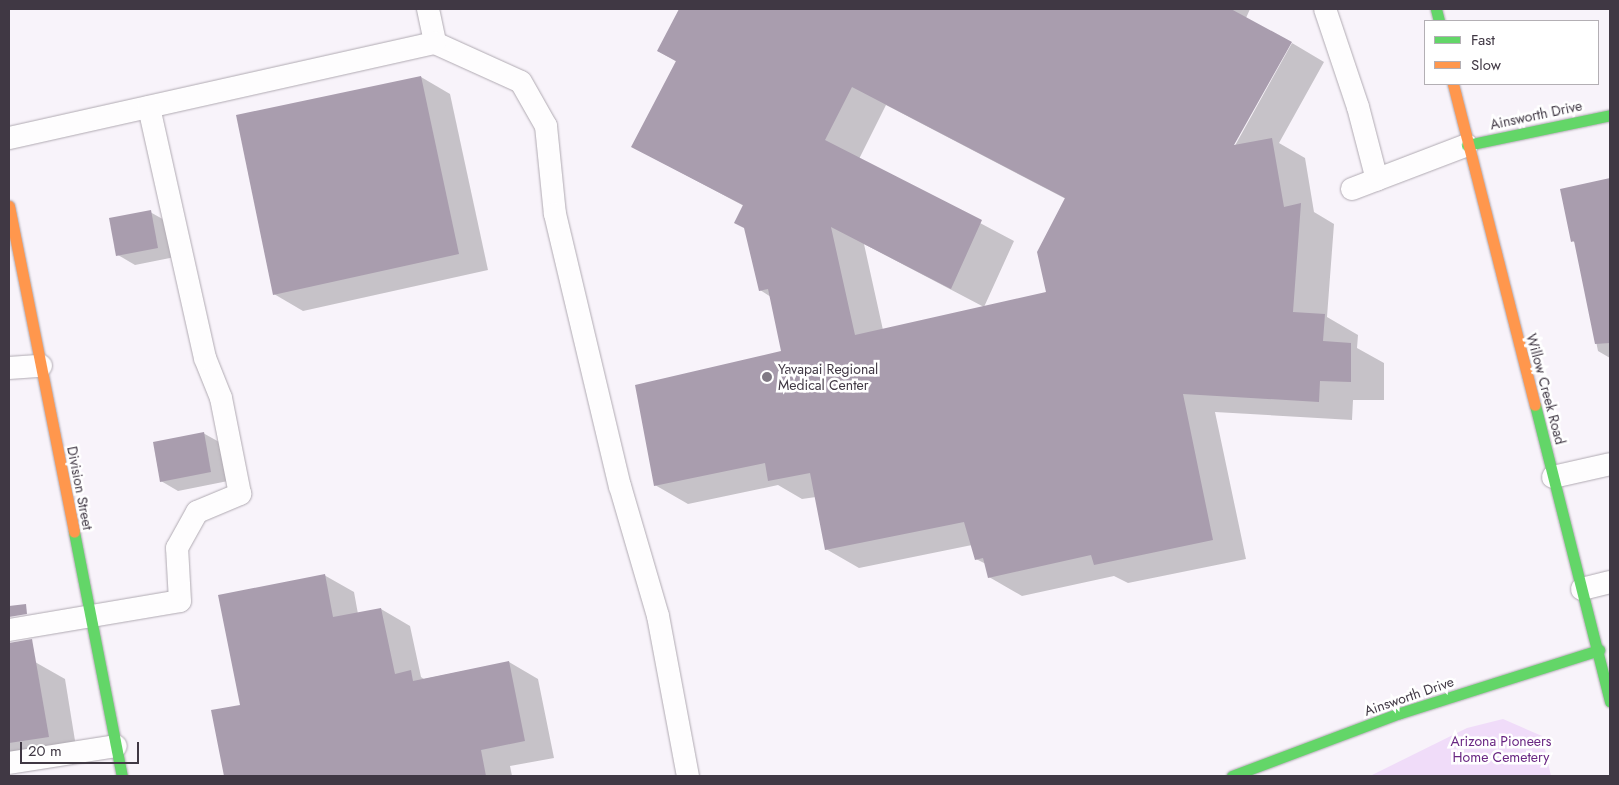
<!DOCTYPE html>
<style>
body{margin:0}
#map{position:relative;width:1619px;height:785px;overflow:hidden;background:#f8f3fa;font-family:Jost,sans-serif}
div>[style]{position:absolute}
.green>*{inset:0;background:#f0dcf9}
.shadow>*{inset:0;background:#0003}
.building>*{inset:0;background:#a99dae}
.roads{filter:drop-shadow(0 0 1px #b0aab2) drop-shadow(0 0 1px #b0aab2)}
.lane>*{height:22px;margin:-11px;padding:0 11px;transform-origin:11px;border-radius:11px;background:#fefdfe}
.fast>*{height:11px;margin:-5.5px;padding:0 5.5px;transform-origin:5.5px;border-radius:5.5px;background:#63d668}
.slow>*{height:11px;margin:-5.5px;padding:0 5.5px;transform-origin:5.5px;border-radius:5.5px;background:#ff974d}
.dots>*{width:14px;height:14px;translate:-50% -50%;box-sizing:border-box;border:2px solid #fff;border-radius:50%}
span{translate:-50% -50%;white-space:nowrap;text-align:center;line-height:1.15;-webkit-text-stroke:5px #fff;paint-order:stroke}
.street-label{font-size:14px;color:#403844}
.poi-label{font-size:14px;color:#403844}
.left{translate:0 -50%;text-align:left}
.park-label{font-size:14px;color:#692682}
.frame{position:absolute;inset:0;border:10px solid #403844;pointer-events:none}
.legend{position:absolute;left:1424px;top:20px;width:175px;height:65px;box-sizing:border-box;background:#fff;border:1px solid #b3afb4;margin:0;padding:6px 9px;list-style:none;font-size:15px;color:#403844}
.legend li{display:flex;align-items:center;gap:10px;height:25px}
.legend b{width:25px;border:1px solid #b3afb4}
.scale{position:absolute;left:20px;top:742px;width:119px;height:22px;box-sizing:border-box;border:2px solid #403844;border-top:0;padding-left:6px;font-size:15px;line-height:18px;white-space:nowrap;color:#403844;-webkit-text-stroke:4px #fff;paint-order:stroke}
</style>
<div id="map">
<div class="green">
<div style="clip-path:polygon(1503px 719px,1542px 736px,1551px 776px,1370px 776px,1467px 728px)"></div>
</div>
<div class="shadow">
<div style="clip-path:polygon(evenodd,680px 9px,1250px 9px,1246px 18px,1230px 150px,1232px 151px,1292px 43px,1324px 62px,1279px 143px,1305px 158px,1314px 212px,1334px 224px,1327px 317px,1358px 335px,1357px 348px,1384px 363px,1384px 400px,1353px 400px,1352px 420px,1215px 412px,1246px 559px,1128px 583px,1114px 576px,1022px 596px,989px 577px,986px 564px,976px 559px,972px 545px,859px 568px,826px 549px,816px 497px,802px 499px,778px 485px,688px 504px,655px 485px,783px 352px,771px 297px,760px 290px,744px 206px,633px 147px,677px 62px,658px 51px,680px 9px,886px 105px,1066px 199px,1048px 293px,883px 330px,864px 244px,984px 307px,1014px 241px,859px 159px,886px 105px)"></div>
<div style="clip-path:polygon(421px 77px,450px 94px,488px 270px,303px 311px,274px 294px)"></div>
<div style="clip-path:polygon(1610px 179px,1610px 358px,1598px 351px,1576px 243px,1572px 241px,1561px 190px)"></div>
<div style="clip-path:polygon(150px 212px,168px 222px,175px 257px,135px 265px,118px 255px)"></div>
<div style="clip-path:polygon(203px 433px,221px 443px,228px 481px,178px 491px,161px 481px)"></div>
<div style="clip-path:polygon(324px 575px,354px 592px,358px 614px,381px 609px,410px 626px,421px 677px,424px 679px,509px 662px,538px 679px,554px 758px,510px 766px,512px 776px,225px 776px,212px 711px,241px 706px)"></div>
<div style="clip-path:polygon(35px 662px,65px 679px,77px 753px,9px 765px,9px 667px)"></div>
</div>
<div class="building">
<div style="clip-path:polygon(evenodd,679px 9px,1231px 9px,1292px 42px,1234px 145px,1272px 138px,1284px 207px,1301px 203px,1293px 312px,1325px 314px,1323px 341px,1351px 343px,1351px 382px,1320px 381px,1319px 402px,1183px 394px,1213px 540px,1094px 565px,1091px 555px,988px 578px,983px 558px,975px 560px,964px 522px,825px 550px,810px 473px,768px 481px,765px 463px,654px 486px,635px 385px,781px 351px,768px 289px,759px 291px,744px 228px,734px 223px,743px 205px,631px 147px,676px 61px,657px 51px,679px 9px,852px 87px,1065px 198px,1037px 252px,1046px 292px,855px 335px,831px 227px,951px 289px,982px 220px,825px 140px,852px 87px)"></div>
<div style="clip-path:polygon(421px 76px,459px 254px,273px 295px,236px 115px)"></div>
<div style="clip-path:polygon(1610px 178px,1610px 343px,1595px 344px,1574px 241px,1571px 242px,1560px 189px)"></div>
<div style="clip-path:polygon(151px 210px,158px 248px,116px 256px,109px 218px)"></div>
<div style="clip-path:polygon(204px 432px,211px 472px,160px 482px,153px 442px)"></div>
<div style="clip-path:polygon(325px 574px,333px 617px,381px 608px,395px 674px,411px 670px,413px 681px,509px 661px,525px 741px,481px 750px,486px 776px,224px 776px,211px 710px,240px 705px,218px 595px)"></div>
<div style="clip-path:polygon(26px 604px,27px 614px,9px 617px,9px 606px)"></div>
<div style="clip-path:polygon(32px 639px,49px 737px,9px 743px,9px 643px)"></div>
</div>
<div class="roads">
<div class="lane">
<div style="left:428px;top:9px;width:35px;rotate:78deg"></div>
<div style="left:435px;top:43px;width:94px;rotate:24.4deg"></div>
<div style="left:521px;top:82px;width:51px;rotate:60.4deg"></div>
<div style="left:546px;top:126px;width:88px;rotate:84.2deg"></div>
<div style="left:555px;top:214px;width:280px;rotate:76.6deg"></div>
<div style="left:620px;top:486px;width:135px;rotate:73.7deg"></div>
<div style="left:658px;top:616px;width:163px;rotate:79.4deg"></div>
<div style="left:1325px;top:9px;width:103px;rotate:71.4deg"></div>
<div style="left:1358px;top:107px;width:75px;rotate:75.4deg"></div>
<div style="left:9px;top:138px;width:436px;rotate:-12.6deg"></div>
<div style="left:1352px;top:189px;width:123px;rotate:-20.9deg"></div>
<div style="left:9px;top:368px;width:32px;rotate:-4deg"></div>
<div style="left:1553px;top:477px;width:58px;rotate:-12.8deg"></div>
<div style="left:1582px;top:589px;width:29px;rotate:-14deg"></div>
<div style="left:9px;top:630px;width:173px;rotate:-9.6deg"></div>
<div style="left:180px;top:601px;width:53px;rotate:-93.2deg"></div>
<div style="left:177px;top:548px;width:41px;rotate:-60.9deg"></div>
<div style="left:197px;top:512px;width:47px;rotate:-22.7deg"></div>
<div style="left:240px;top:494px;width:98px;rotate:-101.2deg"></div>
<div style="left:221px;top:398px;width:43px;rotate:-111.8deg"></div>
<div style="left:205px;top:358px;width:257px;rotate:-102.6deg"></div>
<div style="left:9px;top:763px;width:108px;rotate:-9deg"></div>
</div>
<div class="fast">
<div style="left:1436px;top:9px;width:12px;rotate:76deg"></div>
<div style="left:1467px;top:145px;width:146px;rotate:-11.8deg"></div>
<div style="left:1535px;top:405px;width:306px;rotate:75.8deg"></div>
<div style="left:74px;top:532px;width:249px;rotate:78.9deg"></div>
<div style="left:1232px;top:776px;width:179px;rotate:-20.6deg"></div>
<div style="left:1400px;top:713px;width:209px;rotate:-17.6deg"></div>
</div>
<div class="slow">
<div style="left:1453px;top:84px;width:331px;rotate:75.7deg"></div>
<div style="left:9px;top:206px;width:332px;rotate:78.7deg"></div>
</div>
</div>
<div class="dots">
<div style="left:767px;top:377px;background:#807984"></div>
</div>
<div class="street-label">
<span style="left:1536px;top:115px;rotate:-12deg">Ainsworth Drive</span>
<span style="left:1546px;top:389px;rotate:75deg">Willow Creek Road</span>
<span style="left:80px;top:488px;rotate:79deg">Division Street</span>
<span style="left:1409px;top:696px;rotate:-19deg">Ainsworth Drive</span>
</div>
<div class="poi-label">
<span class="left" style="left:778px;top:377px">Yavapai Regional<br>Medical Center</span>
</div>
<div class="park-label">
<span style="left:1501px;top:749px">Arizona Pioneers<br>Home Cemetery</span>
</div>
<div class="frame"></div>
<ul class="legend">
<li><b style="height:6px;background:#63d668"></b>Fast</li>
<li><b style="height:6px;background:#ff974d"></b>Slow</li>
</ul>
<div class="scale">20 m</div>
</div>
